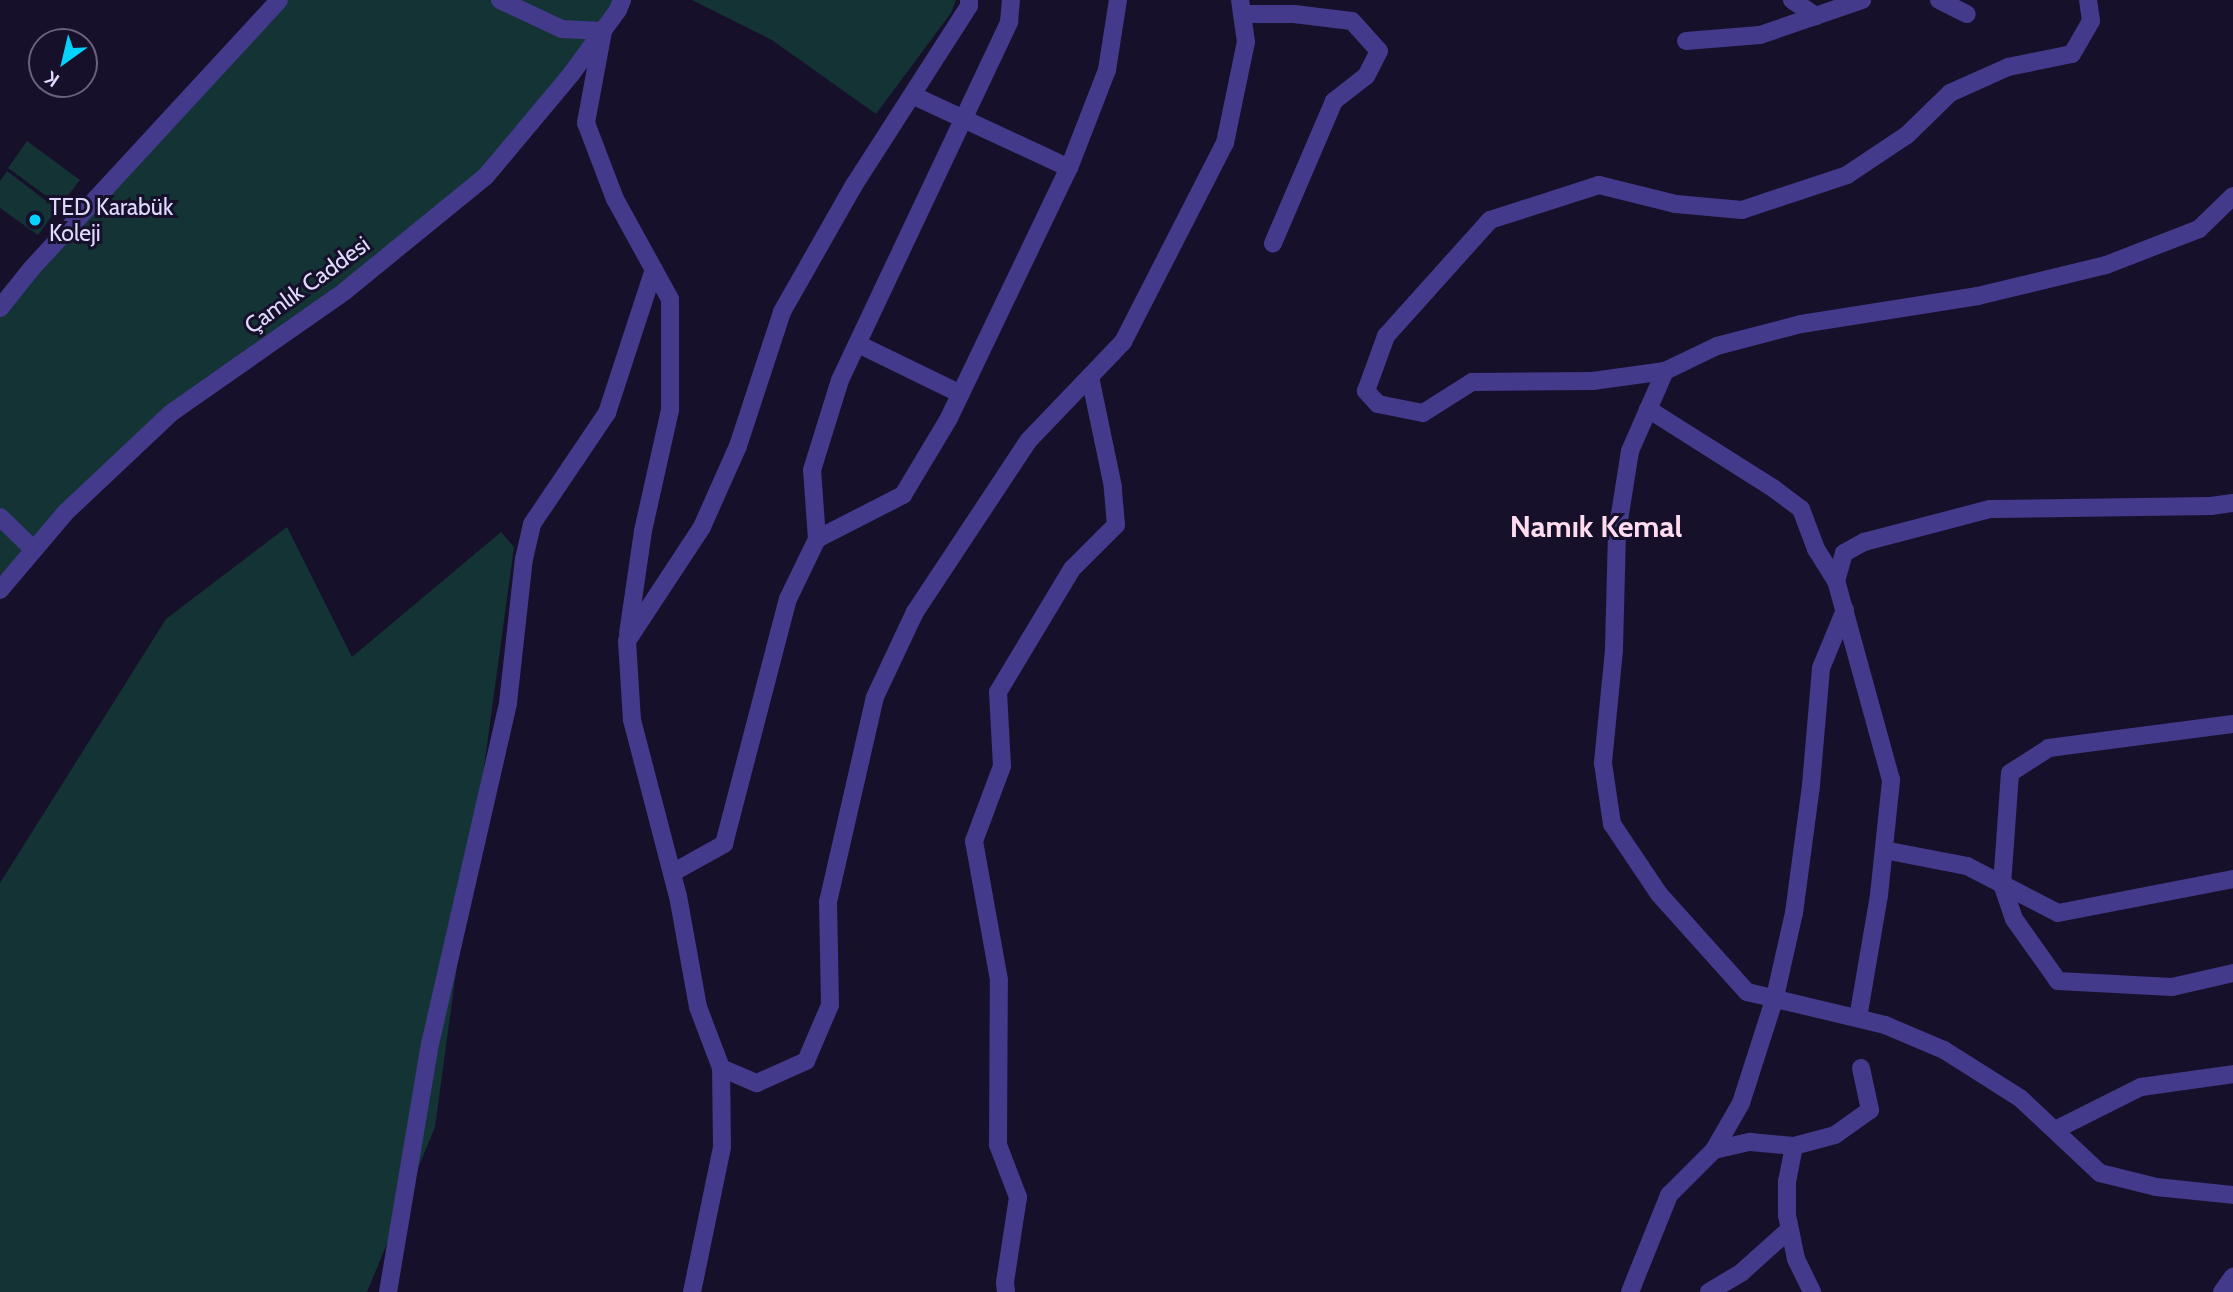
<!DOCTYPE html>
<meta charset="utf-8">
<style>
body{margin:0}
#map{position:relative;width:2233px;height:1292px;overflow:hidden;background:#17102b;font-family:Cabin,sans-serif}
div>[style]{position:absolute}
.green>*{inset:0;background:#133335}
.minor>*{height:18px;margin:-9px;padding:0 9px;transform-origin:9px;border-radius:9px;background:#433a8b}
.dots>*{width:19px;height:19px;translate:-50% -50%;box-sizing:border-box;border:4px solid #17102b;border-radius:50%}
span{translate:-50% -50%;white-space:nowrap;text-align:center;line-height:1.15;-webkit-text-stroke:6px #17102b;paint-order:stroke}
.poi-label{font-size:23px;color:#e1daff}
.left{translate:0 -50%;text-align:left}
.street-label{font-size:23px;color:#e1daff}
.district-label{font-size:30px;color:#ffdcef;font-weight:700}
.north{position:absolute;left:28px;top:28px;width:70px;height:70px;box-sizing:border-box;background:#17102b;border:2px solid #686180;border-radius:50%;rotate:214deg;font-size:19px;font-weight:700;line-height:28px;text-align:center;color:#e1daff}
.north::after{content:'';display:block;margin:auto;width:24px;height:32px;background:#06d2ff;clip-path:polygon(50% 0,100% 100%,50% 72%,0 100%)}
</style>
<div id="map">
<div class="green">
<div style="clip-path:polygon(279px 0,622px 0,486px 176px,171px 413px,0 591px,0 308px)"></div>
<div style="clip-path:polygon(692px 0,956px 0,951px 13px,876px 114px,772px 40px)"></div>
<div style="clip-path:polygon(27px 141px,80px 180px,60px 206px,8px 168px)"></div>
<div style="clip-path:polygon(7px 171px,57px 209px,38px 235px,0 208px,0 181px)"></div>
<div style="clip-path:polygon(287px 527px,352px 657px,501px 532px,514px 547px,435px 1127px,367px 1292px,0 1292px,0 883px,166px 619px)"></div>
</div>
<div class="minor">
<div style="left:500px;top:0;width:68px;rotate:25.1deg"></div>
<div style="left:562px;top:29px;width:41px;rotate:2.8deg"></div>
<div style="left:603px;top:31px;width:94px;rotate:100.5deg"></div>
<div style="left:586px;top:123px;width:81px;rotate:69.1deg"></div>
<div style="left:615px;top:199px;width:114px;rotate:61.2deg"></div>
<div style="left:670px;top:299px;width:111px;rotate:90deg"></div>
<div style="left:670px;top:410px;width:124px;rotate:102.6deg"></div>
<div style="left:643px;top:531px;width:104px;rotate:98.3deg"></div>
<div style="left:969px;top:0;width:6px;rotate:90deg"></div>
<div style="left:969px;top:6px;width:213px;rotate:122.7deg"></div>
<div style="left:854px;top:185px;width:146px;rotate:119.6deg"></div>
<div style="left:782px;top:312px;width:141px;rotate:108.2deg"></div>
<div style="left:738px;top:446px;width:89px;rotate:114deg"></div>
<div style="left:702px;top:527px;width:136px;rotate:123.3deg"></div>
<div style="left:627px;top:641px;width:79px;rotate:86.4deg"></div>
<div style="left:632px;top:720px;width:182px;rotate:75.4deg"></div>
<div style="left:678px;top:896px;width:113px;rotate:79.8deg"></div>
<div style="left:698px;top:1007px;width:65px;rotate:69.3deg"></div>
<div style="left:721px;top:1068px;width:39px;rotate:23deg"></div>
<div style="left:757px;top:1083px;width:54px;rotate:-24.2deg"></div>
<div style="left:806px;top:1061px;width:61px;rotate:-66.8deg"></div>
<div style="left:830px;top:1005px;width:103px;rotate:-91.1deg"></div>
<div style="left:828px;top:902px;width:210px;rotate:-77.1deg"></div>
<div style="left:875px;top:697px;width:94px;rotate:-64.8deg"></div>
<div style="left:915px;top:612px;width:206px;rotate:-56.5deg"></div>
<div style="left:1029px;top:440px;width:136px;rotate:-46.2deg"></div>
<div style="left:1123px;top:342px;width:224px;rotate:-62.9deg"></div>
<div style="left:1225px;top:143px;width:103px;rotate:-78.3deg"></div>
<div style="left:1246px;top:42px;width:42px;rotate:-98.1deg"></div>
<div style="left:1792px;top:0;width:29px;rotate:34deg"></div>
<div style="left:1939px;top:0;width:31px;rotate:27deg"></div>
<div style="left:1242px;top:14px;width:52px"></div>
<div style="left:1294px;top:14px;width:58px;rotate:6.9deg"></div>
<div style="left:1352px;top:21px;width:40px;rotate:48deg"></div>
<div style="left:1379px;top:51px;width:28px;rotate:117deg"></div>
<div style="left:1366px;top:76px;width:41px;rotate:142deg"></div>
<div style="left:1334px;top:101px;width:155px;rotate:113.2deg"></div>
<div style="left:1686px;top:41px;width:74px;rotate:-4.6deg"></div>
<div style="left:1760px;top:35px;width:108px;rotate:-18.9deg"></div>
<div style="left:912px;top:95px;width:173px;rotate:24.9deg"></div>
<div style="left:2233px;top:196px;width:47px;rotate:135.9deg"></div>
<div style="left:2199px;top:229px;width:100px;rotate:158.8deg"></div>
<div style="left:2106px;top:265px;width:132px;rotate:166.4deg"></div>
<div style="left:1978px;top:296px;width:179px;rotate:171deg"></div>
<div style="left:1801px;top:324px;width:87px;rotate:165.3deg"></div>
<div style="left:1717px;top:346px;width:58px;rotate:154.3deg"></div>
<div style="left:1665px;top:371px;width:87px;rotate:113.6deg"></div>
<div style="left:1630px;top:451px;width:83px;rotate:99deg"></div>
<div style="left:1617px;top:533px;width:117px;rotate:91.5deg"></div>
<div style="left:1614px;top:650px;width:114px;rotate:95.6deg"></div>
<div style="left:1603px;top:763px;width:62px;rotate:81.6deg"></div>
<div style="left:1612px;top:824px;width:84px;rotate:56.1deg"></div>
<div style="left:1659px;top:894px;width:132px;rotate:48.1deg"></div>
<div style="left:1747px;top:992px;width:142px;rotate:13.4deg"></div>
<div style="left:1885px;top:1025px;width:64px;rotate:23deg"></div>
<div style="left:1944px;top:1050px;width:90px;rotate:32.3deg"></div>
<div style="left:2020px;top:1098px;width:110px;rotate:43.2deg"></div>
<div style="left:2100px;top:1173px;width:58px;rotate:14deg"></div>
<div style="left:2156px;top:1187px;width:77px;rotate:5.9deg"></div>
<div style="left:0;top:308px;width:51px;rotate:-51.3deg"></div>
<div style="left:32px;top:268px;width:364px;rotate:-47.3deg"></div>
<div style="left:858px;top:344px;width:114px;rotate:25.9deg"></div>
<div style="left:1665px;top:371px;width:73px;rotate:172.1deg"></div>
<div style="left:1593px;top:381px;width:121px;rotate:179.5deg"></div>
<div style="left:1472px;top:382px;width:58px;rotate:147.7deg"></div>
<div style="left:1423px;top:413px;width:46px;rotate:-168.7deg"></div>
<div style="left:1378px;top:404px;width:18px;rotate:-133deg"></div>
<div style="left:1366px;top:391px;width:59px;rotate:-70deg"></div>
<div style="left:1386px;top:336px;width:156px;rotate:-48.1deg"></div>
<div style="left:1490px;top:220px;width:114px;rotate:-17.8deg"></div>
<div style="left:1599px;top:185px;width:79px;rotate:13.9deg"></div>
<div style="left:1676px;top:204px;width:66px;rotate:5.2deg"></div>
<div style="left:1742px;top:210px;width:111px;rotate:-18.4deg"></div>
<div style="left:1847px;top:175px;width:72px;rotate:-33.7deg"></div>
<div style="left:1907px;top:135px;width:60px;rotate:-44.3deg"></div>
<div style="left:1950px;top:93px;width:64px;rotate:-24.1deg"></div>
<div style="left:2008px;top:67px;width:65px;rotate:-11.5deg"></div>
<div style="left:2072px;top:54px;width:38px;rotate:-60deg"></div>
<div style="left:2091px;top:21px;width:21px;rotate:-98deg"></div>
<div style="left:1648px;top:409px;width:148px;rotate:32.3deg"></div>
<div style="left:1773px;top:488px;width:35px;rotate:37deg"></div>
<div style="left:1801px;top:509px;width:43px;rotate:69.4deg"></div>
<div style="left:1816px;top:549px;width:38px;rotate:58deg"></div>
<div style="left:0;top:517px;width:46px;rotate:44.1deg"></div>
<div style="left:817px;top:539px;width:97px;rotate:-27.1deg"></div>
<div style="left:903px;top:495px;width:90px;rotate:-59.1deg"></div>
<div style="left:949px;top:418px;width:277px;rotate:-64.4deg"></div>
<div style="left:1069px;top:168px;width:105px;rotate:-68.8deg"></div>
<div style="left:1107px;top:70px;width:71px;rotate:-81.1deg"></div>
<div style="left:0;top:590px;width:102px;rotate:-49.8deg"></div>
<div style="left:66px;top:512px;width:144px;rotate:-43.3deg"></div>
<div style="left:171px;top:413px;width:213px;rotate:-35deg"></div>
<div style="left:345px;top:291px;width:182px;rotate:-39.2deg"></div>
<div style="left:486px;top:176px;width:134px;rotate:-50.1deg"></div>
<div style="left:572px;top:73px;width:78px;rotate:-53.9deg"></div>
<div style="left:618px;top:10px;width:11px;rotate:-68deg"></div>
<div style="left:2233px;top:724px;width:186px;rotate:172.6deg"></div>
<div style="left:2049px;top:748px;width:46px;rotate:147.3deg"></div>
<div style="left:2010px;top:773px;width:111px;rotate:94.1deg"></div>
<div style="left:2002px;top:884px;width:37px;rotate:71deg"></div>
<div style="left:2014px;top:919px;width:76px;rotate:54.6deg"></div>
<div style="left:2058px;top:981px;width:114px;rotate:3deg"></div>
<div style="left:2172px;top:987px;width:63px;rotate:-12.9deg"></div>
<div style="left:1884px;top:850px;width:85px;rotate:10.9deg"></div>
<div style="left:1967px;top:866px;width:102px;rotate:27.3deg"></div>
<div style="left:2058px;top:913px;width:178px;rotate:-11deg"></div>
<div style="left:672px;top:873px;width:60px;rotate:-29.1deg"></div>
<div style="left:724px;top:844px;width:253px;rotate:-75.4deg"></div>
<div style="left:788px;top:599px;width:67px;rotate:-64.2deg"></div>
<div style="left:817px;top:539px;width:69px;rotate:-94.1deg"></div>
<div style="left:812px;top:470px;width:94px;rotate:-72.7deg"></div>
<div style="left:840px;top:380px;width:396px;rotate:-64.7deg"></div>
<div style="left:1009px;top:22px;width:22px;rotate:-85deg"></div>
<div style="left:1858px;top:1018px;width:125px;rotate:-80.3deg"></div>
<div style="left:1879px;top:895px;width:116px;rotate:-84deg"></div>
<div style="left:1891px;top:780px;width:206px;rotate:-105.4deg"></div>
<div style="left:1836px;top:581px;width:29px;rotate:-74deg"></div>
<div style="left:1844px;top:553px;width:23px;rotate:-29deg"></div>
<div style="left:1864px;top:542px;width:130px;rotate:-14.7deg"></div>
<div style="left:1990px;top:509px;width:221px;rotate:-0.8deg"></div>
<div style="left:2211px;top:506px;width:22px;rotate:-8deg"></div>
<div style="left:2055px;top:1130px;width:96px;rotate:-26.6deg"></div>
<div style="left:2141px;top:1087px;width:93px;rotate:-8deg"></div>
<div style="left:1794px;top:1146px;width:36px;rotate:101deg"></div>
<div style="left:1787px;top:1181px;width:34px;rotate:90deg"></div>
<div style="left:1787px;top:1215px;width:45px;rotate:78.4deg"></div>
<div style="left:1796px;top:1259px;width:37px;rotate:64deg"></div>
<div style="left:1714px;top:1150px;width:37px;rotate:-13deg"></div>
<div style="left:1750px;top:1142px;width:44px;rotate:5.2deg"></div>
<div style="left:1794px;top:1146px;width:42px;rotate:-15deg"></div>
<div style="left:1835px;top:1135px;width:43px;rotate:-35.5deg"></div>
<div style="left:1870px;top:1110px;width:43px;rotate:-102.1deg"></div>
<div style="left:388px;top:1292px;width:252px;rotate:-80.4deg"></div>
<div style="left:430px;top:1044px;width:350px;rotate:-77.1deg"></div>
<div style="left:508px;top:703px;width:145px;rotate:-83.7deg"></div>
<div style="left:524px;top:559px;width:36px;rotate:-77deg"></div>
<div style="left:532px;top:524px;width:134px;rotate:-56deg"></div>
<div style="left:607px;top:413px;width:151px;rotate:-71.9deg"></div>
<div style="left:692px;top:1292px;width:148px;rotate:-78.3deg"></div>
<div style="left:722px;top:1147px;width:79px;rotate:-90.7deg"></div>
<div style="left:1006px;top:1292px;width:10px;rotate:-96deg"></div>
<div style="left:1005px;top:1282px;width:86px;rotate:-81.3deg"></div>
<div style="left:1018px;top:1197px;width:56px;rotate:-111deg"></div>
<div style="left:998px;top:1145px;width:165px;rotate:-89.7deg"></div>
<div style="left:999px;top:980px;width:141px;rotate:-100.2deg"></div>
<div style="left:974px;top:841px;width:80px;rotate:-69.5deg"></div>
<div style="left:1002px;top:766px;width:74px;rotate:-93.1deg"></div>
<div style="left:998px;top:692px;width:144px;rotate:-59deg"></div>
<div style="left:1072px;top:569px;width:62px;rotate:-45deg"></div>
<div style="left:1116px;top:525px;width:38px;rotate:-95deg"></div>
<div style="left:1113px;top:487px;width:112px;rotate:-101.8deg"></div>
<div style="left:1630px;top:1292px;width:105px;rotate:-68.1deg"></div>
<div style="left:1669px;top:1195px;width:64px;rotate:-45deg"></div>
<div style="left:1714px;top:1150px;width:54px;rotate:-60.1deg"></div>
<div style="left:1741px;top:1103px;width:111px;rotate:-72.2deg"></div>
<div style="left:1775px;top:997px;width:86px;rotate:-77.3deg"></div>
<div style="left:1794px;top:913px;width:129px;rotate:-82.4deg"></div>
<div style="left:1811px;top:785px;width:117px;rotate:-85.1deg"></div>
<div style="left:1821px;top:668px;width:63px;rotate:-67.5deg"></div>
<div style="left:1709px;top:1292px;width:39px;rotate:-31deg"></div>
<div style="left:1742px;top:1272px;width:64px;rotate:-41.9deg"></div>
<div style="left:2222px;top:1292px;width:19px;rotate:-54deg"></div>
</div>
<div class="dots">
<div style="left:35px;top:220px;background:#06d2ff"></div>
</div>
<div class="poi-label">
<span class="left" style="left:49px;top:220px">TED Karabük<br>Koleji</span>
</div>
<div class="street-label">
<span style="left:307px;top:285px;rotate:-36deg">Çamlık Caddesi</span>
</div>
<div class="district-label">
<span style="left:1596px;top:527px">Namık Kemal</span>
</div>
<div class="north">K</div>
</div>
